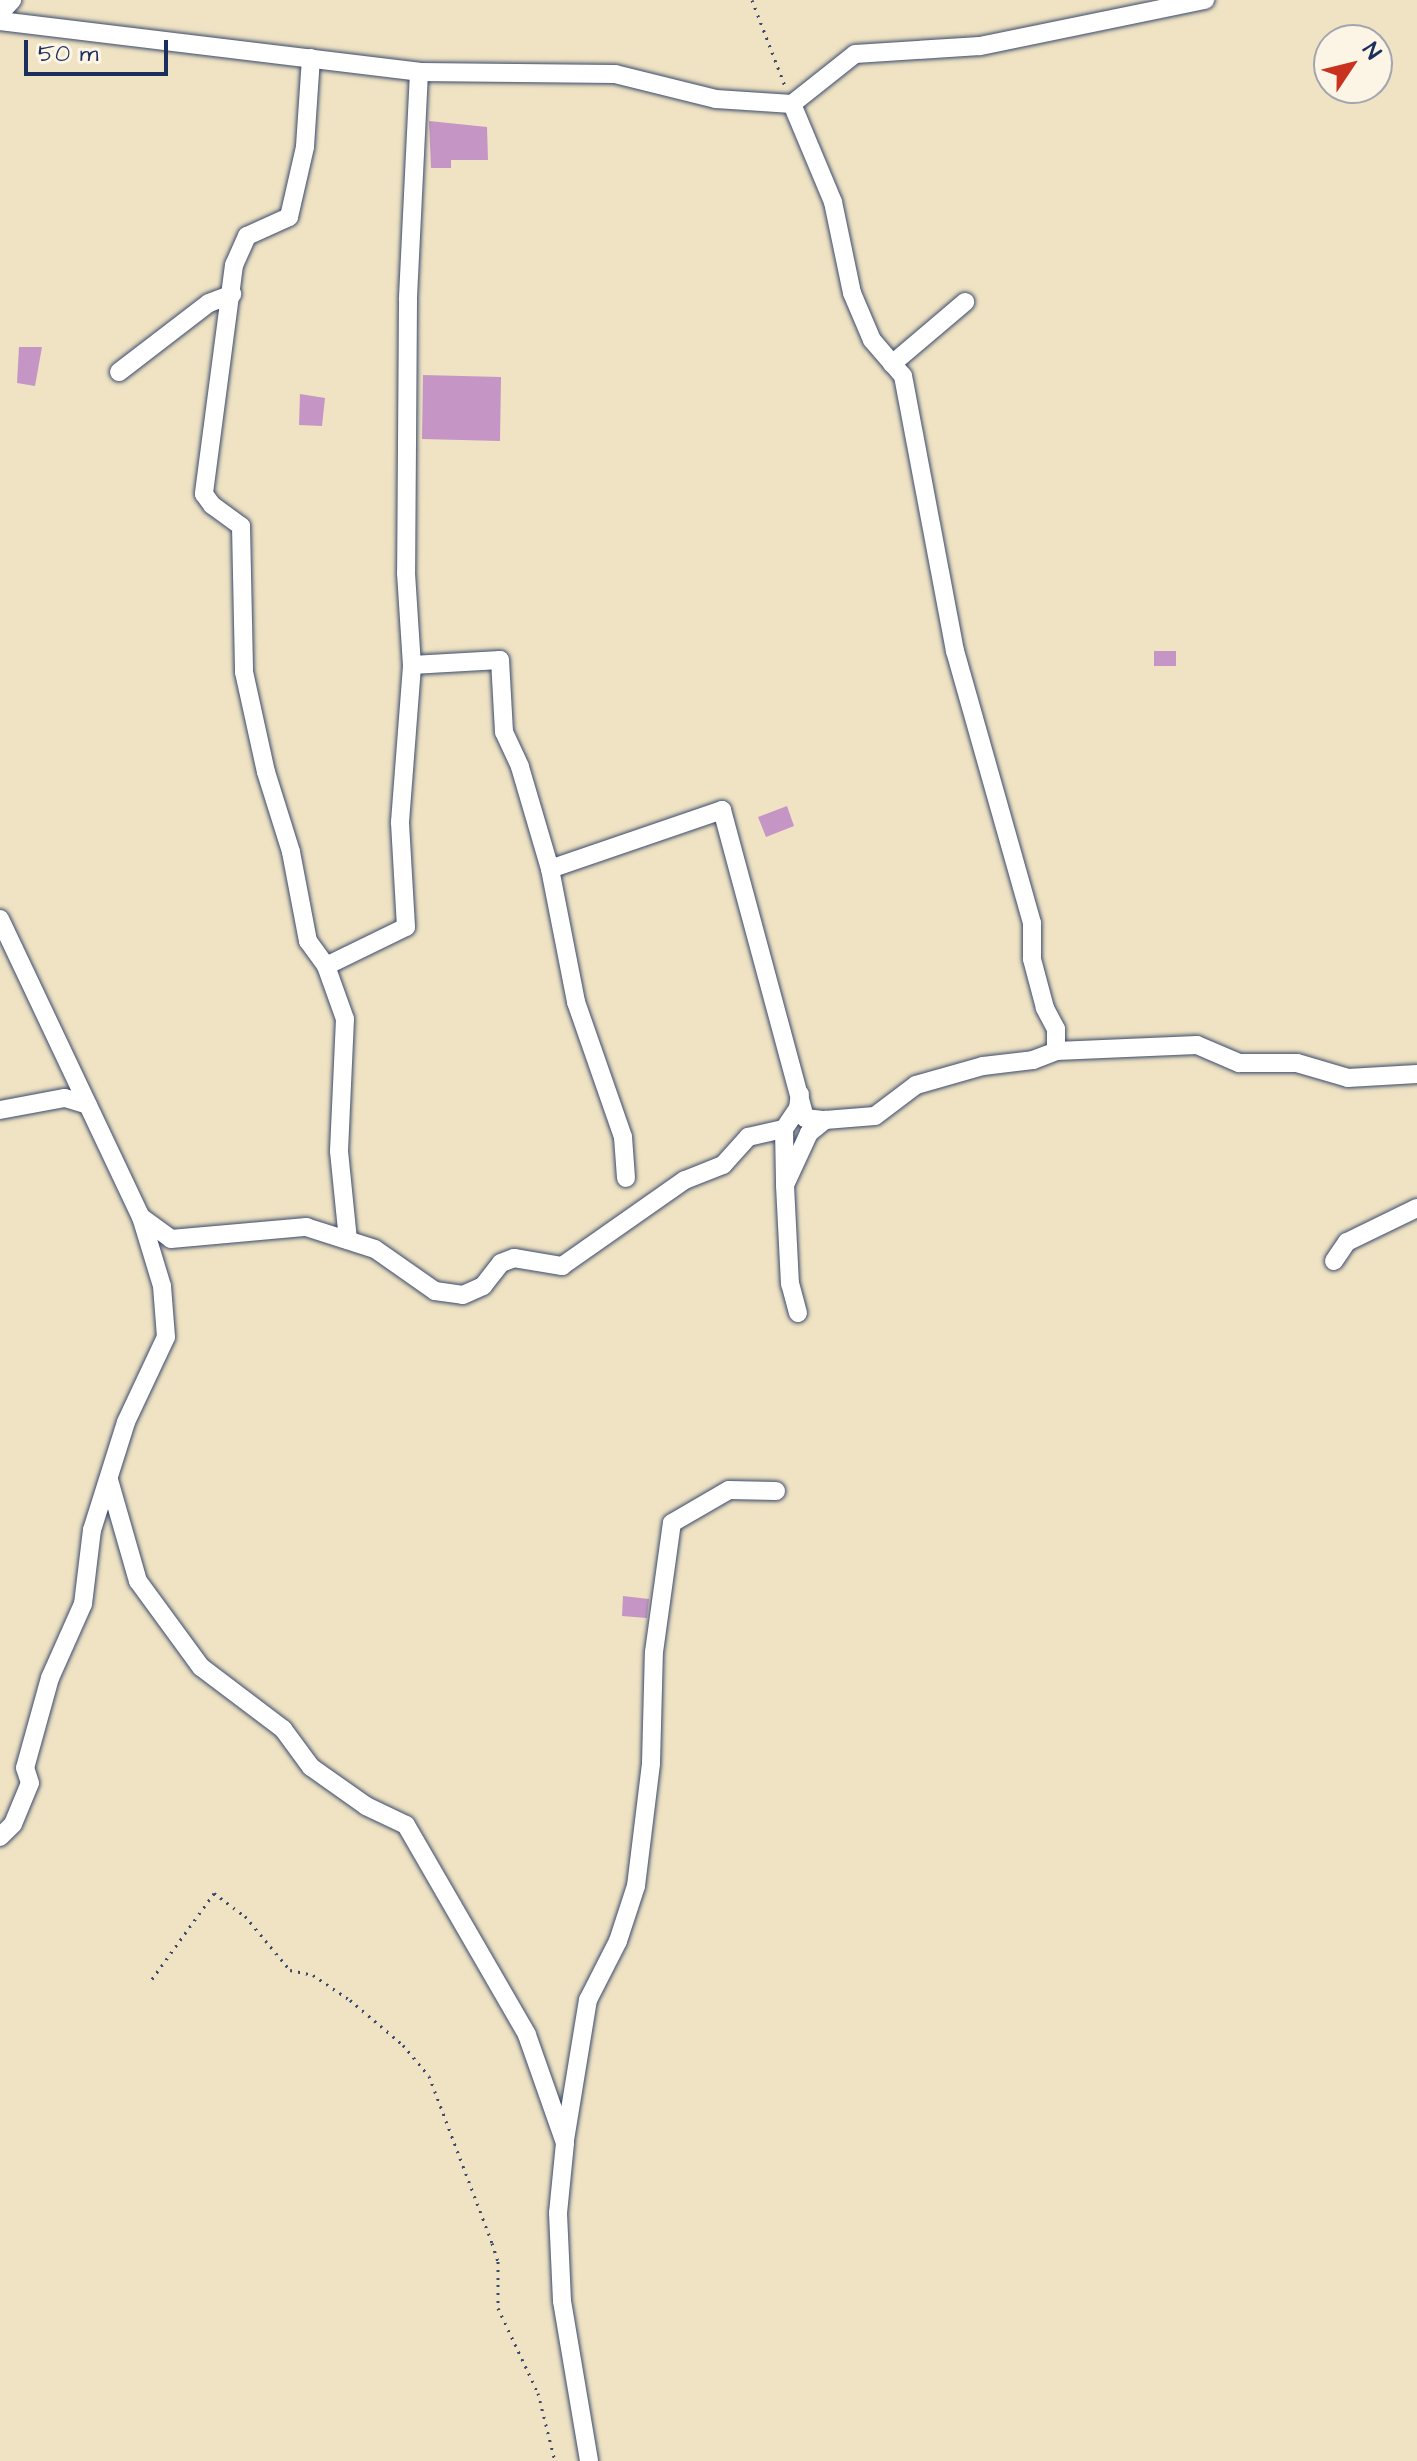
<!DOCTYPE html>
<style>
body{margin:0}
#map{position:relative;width:1417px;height:2461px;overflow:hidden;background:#efe3c3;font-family:"Architects Daughter",sans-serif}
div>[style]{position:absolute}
.building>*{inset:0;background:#c596c5}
.path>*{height:3px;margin-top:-1.5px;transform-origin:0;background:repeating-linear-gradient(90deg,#3b4a6d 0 2px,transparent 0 8px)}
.roads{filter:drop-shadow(0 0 2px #3b4a6d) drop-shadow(0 0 2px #3b4a6d)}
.street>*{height:18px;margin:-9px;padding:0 9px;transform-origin:9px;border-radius:9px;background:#fff}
span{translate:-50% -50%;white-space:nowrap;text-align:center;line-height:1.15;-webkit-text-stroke:6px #fcf5e5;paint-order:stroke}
.north{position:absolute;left:1313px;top:24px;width:80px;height:80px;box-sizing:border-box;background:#fcf5e5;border:2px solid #a2a6af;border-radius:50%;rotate:55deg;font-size:22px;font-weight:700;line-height:32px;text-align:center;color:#1b2f5e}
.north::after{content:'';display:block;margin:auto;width:28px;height:36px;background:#c8321e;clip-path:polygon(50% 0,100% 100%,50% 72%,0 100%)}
.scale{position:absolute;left:24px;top:40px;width:144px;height:36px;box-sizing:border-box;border:4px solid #1b2f5e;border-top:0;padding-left:10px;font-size:24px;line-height:28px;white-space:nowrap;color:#1b2f5e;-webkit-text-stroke:6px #fcf5e5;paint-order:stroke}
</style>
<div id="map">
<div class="building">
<div style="clip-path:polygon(429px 121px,487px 127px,488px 160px,451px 160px,451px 168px,431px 168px)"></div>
<div style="clip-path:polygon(19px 347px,42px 347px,35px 386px,17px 383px)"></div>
<div style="clip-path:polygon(423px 375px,501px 377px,500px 441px,422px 439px)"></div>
<div style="clip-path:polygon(300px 394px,325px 398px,322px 426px,299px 425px)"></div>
<div style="clip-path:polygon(1154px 651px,1176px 651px,1176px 666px,1154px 666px)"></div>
<div style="clip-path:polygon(787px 806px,794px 826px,766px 837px,758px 817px)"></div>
<div style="clip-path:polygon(623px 1596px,649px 1599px,647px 1618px,622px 1616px)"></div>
</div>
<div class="path">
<div style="left:752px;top:0;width:92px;rotate:69deg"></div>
<div style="left:152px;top:1979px;width:106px;rotate:-54.2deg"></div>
<div style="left:214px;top:1893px;width:39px;rotate:37deg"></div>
<div style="left:245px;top:1916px;width:70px;rotate:50.2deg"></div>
<div style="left:290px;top:1970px;width:24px;rotate:12deg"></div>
<div style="left:313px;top:1975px;width:45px;rotate:34deg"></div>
<div style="left:350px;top:2000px;width:70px;rotate:40.3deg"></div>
<div style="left:403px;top:2045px;width:40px;rotate:50deg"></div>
<div style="left:429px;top:2076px;width:178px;rotate:69.3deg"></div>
<div style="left:492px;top:2243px;width:19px;rotate:72deg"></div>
<div style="left:498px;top:2261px;width:47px;rotate:90deg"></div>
<div style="left:498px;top:2308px;width:94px;rotate:64.8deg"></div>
<div style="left:538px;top:2393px;width:70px;rotate:76deg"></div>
</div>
<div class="roads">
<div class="street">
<div style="left:0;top:13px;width:18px;rotate:-47deg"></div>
<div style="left:0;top:21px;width:422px;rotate:6.9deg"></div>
<div style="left:419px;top:72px;width:196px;rotate:0.6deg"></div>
<div style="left:615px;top:74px;width:104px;rotate:13.9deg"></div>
<div style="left:716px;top:99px;width:76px;rotate:3.8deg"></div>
<div style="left:792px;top:104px;width:80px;rotate:-38.4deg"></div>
<div style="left:855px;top:54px;width:125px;rotate:-3.7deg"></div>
<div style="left:980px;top:46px;width:230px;rotate:-11.6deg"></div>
<div style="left:311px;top:58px;width:89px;rotate:93.9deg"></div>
<div style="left:305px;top:147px;width:72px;rotate:102.9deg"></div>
<div style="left:289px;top:217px;width:46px;rotate:155.7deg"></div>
<div style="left:247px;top:236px;width:32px;rotate:114deg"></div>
<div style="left:234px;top:265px;width:231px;rotate:97.5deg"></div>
<div style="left:204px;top:494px;width:14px;rotate:54deg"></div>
<div style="left:212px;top:505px;width:36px;rotate:36deg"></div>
<div style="left:241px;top:526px;width:146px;rotate:88.8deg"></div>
<div style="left:244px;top:672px;width:102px;rotate:77.6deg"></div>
<div style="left:266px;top:772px;width:84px;rotate:72.6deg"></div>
<div style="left:291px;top:852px;width:91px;rotate:79.2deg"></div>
<div style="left:308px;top:941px;width:31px;rotate:54deg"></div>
<div style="left:419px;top:72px;width:229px;rotate:92.8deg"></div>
<div style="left:408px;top:301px;width:272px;rotate:90.4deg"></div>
<div style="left:406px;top:573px;width:92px;rotate:86.3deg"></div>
<div style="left:412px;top:665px;width:88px;rotate:-3.3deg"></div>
<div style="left:500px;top:660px;width:72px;rotate:86.8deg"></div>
<div style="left:504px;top:732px;width:38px;rotate:65deg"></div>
<div style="left:520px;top:767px;width:106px;rotate:73.6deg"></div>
<div style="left:550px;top:869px;width:182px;rotate:-18.9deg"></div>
<div style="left:722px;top:810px;width:319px;rotate:74.9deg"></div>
<div style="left:805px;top:1118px;width:20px;rotate:6deg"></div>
<div style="left:825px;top:1120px;width:50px;rotate:-4.6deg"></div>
<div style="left:875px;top:1116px;width:51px;rotate:-37.1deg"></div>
<div style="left:916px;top:1085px;width:70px;rotate:-15.8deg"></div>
<div style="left:983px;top:1066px;width:50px;rotate:-6.8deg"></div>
<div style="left:1033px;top:1060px;width:25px;rotate:-21deg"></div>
<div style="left:1056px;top:1051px;width:22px;rotate:-90deg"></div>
<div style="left:1056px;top:1029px;width:24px;rotate:-118deg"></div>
<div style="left:1045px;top:1008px;width:51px;rotate:-104.9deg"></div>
<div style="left:1032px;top:959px;width:36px;rotate:-90deg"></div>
<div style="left:1032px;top:923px;width:283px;rotate:-105.8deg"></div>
<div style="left:955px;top:651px;width:280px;rotate:-100.7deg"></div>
<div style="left:903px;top:376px;width:48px;rotate:-130.7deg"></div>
<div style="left:872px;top:340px;width:51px;rotate:-113.1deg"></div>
<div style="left:852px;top:293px;width:93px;rotate:-101.8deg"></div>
<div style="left:833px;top:202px;width:106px;rotate:-112.7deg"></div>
<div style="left:892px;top:364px;width:96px;rotate:-40.3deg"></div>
<div style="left:119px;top:372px;width:113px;rotate:-37.5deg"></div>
<div style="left:209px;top:303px;width:25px;rotate:-21deg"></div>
<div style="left:550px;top:869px;width:136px;rotate:78.9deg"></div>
<div style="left:576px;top:1002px;width:143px;rotate:70.8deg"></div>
<div style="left:623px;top:1137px;width:41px;rotate:85.8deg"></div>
<div style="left:0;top:919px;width:330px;rotate:64.7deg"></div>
<div style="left:141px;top:1217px;width:37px;rotate:36deg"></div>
<div style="left:171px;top:1239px;width:136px;rotate:-5.1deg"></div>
<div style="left:306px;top:1227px;width:72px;rotate:17.7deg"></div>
<div style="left:375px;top:1249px;width:73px;rotate:35deg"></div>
<div style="left:435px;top:1291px;width:28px;rotate:8deg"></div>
<div style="left:463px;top:1295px;width:22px;rotate:-24deg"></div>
<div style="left:483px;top:1286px;width:29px;rotate:-52deg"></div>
<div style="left:501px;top:1263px;width:14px;rotate:-21deg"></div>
<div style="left:514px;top:1258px;width:49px;rotate:9.5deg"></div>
<div style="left:562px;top:1266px;width:150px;rotate:-35deg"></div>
<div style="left:685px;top:1180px;width:41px;rotate:-21.5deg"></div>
<div style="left:723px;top:1165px;width:38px;rotate:-48deg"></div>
<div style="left:748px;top:1137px;width:37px;rotate:-13deg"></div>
<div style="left:784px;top:1129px;width:25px;rotate:-56deg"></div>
<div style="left:798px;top:1108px;width:14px;rotate:-82deg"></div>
<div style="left:1056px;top:1051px;width:141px;rotate:-2.4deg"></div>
<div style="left:1197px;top:1045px;width:46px;rotate:23.2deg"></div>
<div style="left:1239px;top:1063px;width:58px"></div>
<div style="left:1297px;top:1063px;width:53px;rotate:16.4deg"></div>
<div style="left:1348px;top:1078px;width:69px;rotate:-3.3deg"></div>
<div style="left:0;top:1110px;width:66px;rotate:-10.5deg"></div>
<div style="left:65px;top:1098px;width:24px;rotate:17deg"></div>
<div style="left:784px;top:1129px;width:53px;rotate:88.9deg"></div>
<div style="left:348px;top:1240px;width:89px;rotate:-95.8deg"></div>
<div style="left:339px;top:1151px;width:132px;rotate:-87.4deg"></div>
<div style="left:345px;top:1019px;width:56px;rotate:-109.7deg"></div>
<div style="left:326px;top:966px;width:89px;rotate:-26deg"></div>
<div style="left:406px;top:927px;width:105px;rotate:-93.3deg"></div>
<div style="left:400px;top:822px;width:157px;rotate:-85.6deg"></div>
<div style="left:1334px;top:1261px;width:23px;rotate:-56deg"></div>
<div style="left:1347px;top:1242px;width:78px;rotate:-25.9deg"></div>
<div style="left:798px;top:1313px;width:30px;rotate:-105deg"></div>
<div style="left:790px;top:1284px;width:99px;rotate:-92.9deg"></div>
<div style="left:785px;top:1185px;width:57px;rotate:-65.2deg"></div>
<div style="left:809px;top:1133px;width:21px;rotate:-39deg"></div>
<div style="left:109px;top:1480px;width:105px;rotate:74deg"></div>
<div style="left:138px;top:1581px;width:107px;rotate:53.8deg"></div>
<div style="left:201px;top:1667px;width:103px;rotate:37.1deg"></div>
<div style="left:283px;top:1729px;width:47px;rotate:53.6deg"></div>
<div style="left:311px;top:1767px;width:67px;rotate:35.3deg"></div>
<div style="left:366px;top:1806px;width:44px;rotate:25.4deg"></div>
<div style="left:406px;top:1825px;width:242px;rotate:60deg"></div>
<div style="left:527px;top:2035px;width:114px;rotate:70.6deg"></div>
<div style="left:565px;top:2143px;width:70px;rotate:95.7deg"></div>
<div style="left:558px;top:2213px;width:88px;rotate:87.4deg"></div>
<div style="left:562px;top:2301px;width:162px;rotate:80.4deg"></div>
<div style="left:0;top:1837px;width:18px;rotate:-45deg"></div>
<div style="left:13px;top:1824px;width:44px;rotate:-67.5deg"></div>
<div style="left:30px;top:1783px;width:16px;rotate:-108deg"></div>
<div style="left:25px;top:1768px;width:93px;rotate:-74.5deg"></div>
<div style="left:50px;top:1678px;width:81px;rotate:-66deg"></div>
<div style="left:83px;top:1604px;width:75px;rotate:-83.1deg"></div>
<div style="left:92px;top:1530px;width:113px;rotate:-72.5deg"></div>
<div style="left:126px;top:1422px;width:94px;rotate:-64.8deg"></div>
<div style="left:166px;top:1337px;width:51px;rotate:-94.5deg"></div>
<div style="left:162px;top:1286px;width:72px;rotate:-106.9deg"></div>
<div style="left:565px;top:2140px;width:142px;rotate:-80.7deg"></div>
<div style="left:588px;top:2000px;width:66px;rotate:-63deg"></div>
<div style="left:618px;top:1941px;width:58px;rotate:-71.9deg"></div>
<div style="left:636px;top:1886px;width:124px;rotate:-83deg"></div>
<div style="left:651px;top:1763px;width:111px;rotate:-88.5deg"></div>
<div style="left:654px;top:1652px;width:130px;rotate:-82.1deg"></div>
<div style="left:672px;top:1523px;width:66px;rotate:-30.1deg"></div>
<div style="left:729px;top:1490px;width:47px;rotate:1.2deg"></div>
</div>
</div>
<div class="north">N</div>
<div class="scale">50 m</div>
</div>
